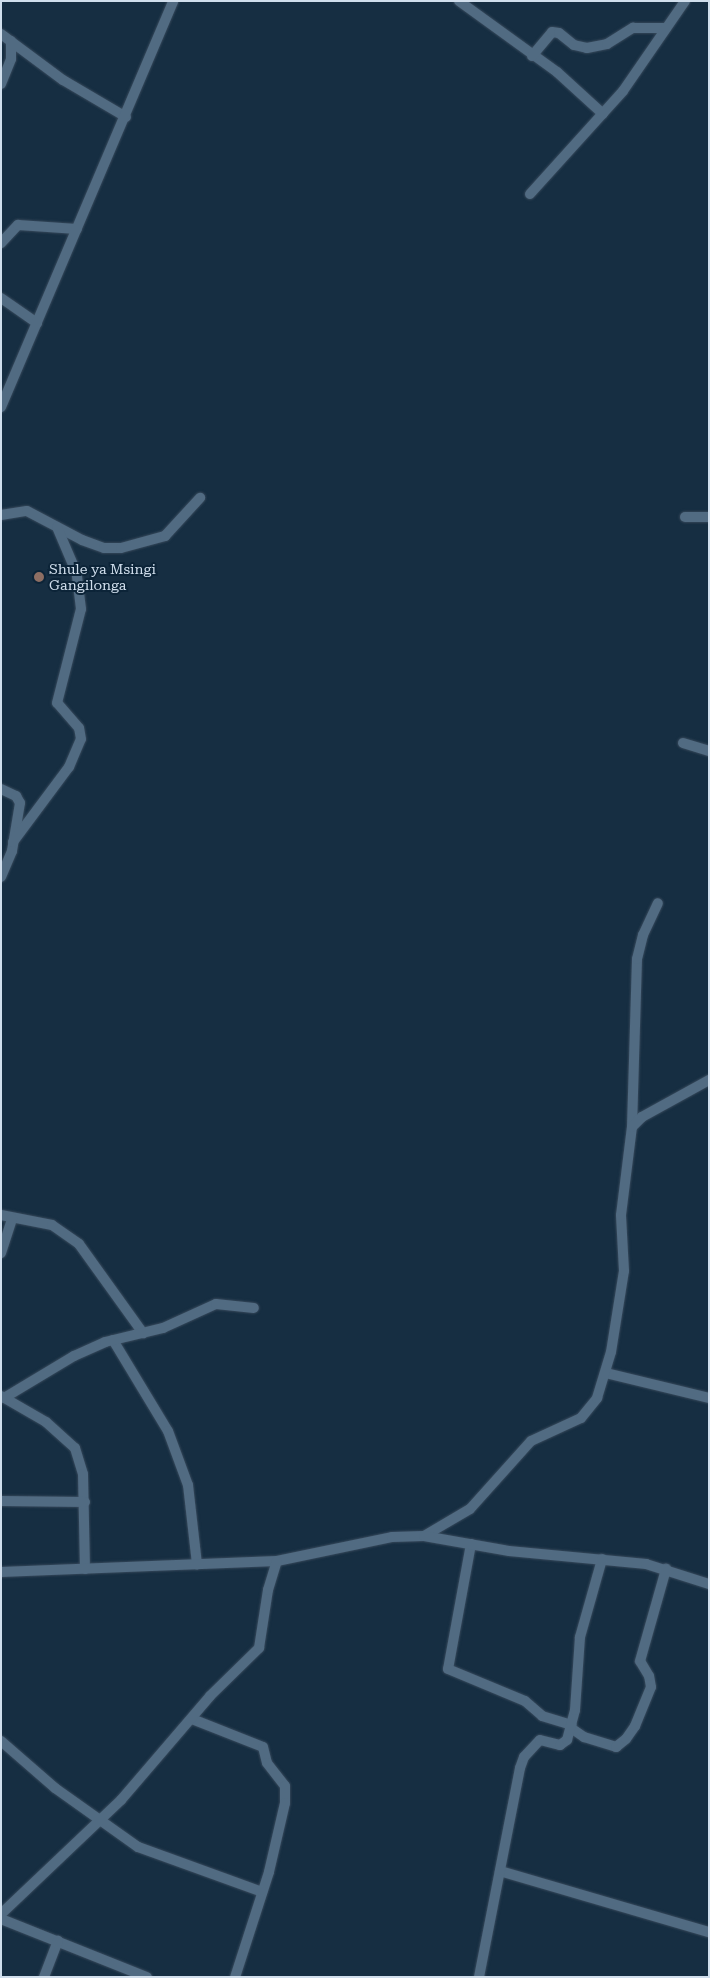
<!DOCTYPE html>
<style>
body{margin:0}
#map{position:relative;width:710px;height:1978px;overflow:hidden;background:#162e42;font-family:"Roboto Serif",serif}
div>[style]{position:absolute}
.roads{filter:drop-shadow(0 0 1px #37495b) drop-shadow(0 0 1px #37495b)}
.minor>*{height:10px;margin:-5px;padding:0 5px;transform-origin:5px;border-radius:5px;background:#516b82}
.dots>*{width:14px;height:14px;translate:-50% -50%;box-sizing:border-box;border:2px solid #0c2438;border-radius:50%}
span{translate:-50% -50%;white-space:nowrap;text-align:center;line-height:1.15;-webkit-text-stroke:4px #0c2438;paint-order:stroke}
.poi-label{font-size:14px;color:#d0deec}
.left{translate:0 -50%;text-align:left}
.frame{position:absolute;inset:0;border:2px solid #d0deec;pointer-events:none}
</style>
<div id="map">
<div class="roads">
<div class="minor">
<div style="left:459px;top:1px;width:121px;rotate:35.9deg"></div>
<div style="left:557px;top:72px;width:62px;rotate:42.4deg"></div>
<div style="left:1px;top:34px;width:77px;rotate:36.6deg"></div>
<div style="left:63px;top:80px;width:73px;rotate:30.4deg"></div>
<div style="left:532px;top:56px;width:31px;rotate:-50deg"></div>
<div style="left:552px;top:32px;width:7px;rotate:8deg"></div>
<div style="left:559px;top:33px;width:19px;rotate:39deg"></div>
<div style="left:574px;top:45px;width:13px;rotate:13deg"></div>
<div style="left:587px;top:48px;width:20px;rotate:-11deg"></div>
<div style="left:607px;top:44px;width:31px;rotate:-32deg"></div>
<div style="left:633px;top:28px;width:33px"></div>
<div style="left:1px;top:84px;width:27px;rotate:-68deg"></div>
<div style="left:11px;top:59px;width:18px;rotate:-90deg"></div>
<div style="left:530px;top:194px;width:139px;rotate:-47.9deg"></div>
<div style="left:623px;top:91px;width:109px;rotate:-55.4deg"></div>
<div style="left:1px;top:243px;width:25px;rotate:-47deg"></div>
<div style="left:18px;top:225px;width:59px;rotate:3.9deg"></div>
<div style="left:1px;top:298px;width:44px;rotate:34.8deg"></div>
<div style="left:1px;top:407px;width:441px;rotate:-67deg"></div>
<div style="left:1px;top:515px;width:26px;rotate:-9deg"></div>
<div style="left:27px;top:511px;width:62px;rotate:27.8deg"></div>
<div style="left:82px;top:540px;width:23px;rotate:20deg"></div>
<div style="left:104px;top:548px;width:17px"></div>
<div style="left:121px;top:548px;width:46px;rotate:-15.3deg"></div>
<div style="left:165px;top:536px;width:52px;rotate:-47.4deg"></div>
<div style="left:685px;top:517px;width:24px"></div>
<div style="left:683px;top:743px;width:27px;rotate:17deg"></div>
<div style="left:1px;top:789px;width:17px;rotate:25deg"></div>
<div style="left:16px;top:796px;width:8px;rotate:60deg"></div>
<div style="left:20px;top:803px;width:49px;rotate:99.5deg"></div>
<div style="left:12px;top:851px;width:28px;rotate:113deg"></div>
<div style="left:13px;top:842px;width:94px;rotate:-53.3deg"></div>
<div style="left:69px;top:767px;width:30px;rotate:-67deg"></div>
<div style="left:81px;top:739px;width:11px;rotate:-100deg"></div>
<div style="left:79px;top:728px;width:33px;rotate:-131deg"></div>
<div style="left:57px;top:703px;width:97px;rotate:-75.7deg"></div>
<div style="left:81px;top:609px;width:35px;rotate:-97deg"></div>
<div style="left:77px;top:574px;width:51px;rotate:-113.1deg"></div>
<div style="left:632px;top:1127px;width:168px;rotate:-88.3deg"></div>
<div style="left:637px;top:959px;width:25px;rotate:-76deg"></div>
<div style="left:643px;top:935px;width:35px;rotate:-65deg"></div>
<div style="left:1px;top:1215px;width:52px;rotate:11.1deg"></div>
<div style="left:52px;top:1225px;width:33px;rotate:35deg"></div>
<div style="left:79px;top:1244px;width:110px;rotate:54.3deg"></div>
<div style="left:1px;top:1253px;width:36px;rotate:-72deg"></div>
<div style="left:113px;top:1340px;width:106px;rotate:58.9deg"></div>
<div style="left:168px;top:1431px;width:58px;rotate:69.7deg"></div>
<div style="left:188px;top:1485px;width:80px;rotate:83.5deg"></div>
<div style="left:606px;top:1373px;width:106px;rotate:13.6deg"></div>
<div style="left:1px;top:1396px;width:52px;rotate:30deg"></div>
<div style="left:46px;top:1422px;width:39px;rotate:42deg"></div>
<div style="left:75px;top:1448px;width:27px;rotate:73deg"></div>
<div style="left:83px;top:1474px;width:95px;rotate:88.8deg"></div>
<div style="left:4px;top:1398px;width:82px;rotate:-31deg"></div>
<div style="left:74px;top:1356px;width:34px;rotate:-24deg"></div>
<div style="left:105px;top:1342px;width:60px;rotate:-13.6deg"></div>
<div style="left:163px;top:1328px;width:58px;rotate:-24.4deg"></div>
<div style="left:216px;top:1304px;width:38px;rotate:6deg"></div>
<div style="left:1px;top:1501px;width:84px;rotate:0.7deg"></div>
<div style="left:424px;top:1536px;width:53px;rotate:-30.4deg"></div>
<div style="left:470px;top:1509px;width:91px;rotate:-48.1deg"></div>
<div style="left:531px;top:1441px;width:55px;rotate:-24.7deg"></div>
<div style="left:581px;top:1418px;width:26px;rotate:-51deg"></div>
<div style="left:597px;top:1398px;width:48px;rotate:-73.1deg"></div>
<div style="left:611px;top:1352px;width:82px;rotate:-80.9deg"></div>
<div style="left:624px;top:1271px;width:56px;rotate:-93.1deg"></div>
<div style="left:621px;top:1215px;width:89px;rotate:-82.9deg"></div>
<div style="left:632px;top:1127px;width:14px;rotate:-45deg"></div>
<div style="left:642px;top:1117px;width:77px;rotate:-28.9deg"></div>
<div style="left:471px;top:1544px;width:127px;rotate:100.4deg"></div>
<div style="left:448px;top:1669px;width:83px;rotate:22.6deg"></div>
<div style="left:525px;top:1701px;width:23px;rotate:41deg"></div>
<div style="left:542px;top:1716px;width:31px;rotate:17deg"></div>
<div style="left:1px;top:1572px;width:276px;rotate:-2.3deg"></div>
<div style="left:277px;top:1561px;width:117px;rotate:-11.8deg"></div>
<div style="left:392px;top:1537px;width:32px;rotate:-2deg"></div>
<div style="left:424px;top:1536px;width:86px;rotate:10deg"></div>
<div style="left:509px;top:1551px;width:138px;rotate:5.4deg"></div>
<div style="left:646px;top:1564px;width:66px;rotate:17.6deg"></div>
<div style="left:192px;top:1719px;width:76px;rotate:21.5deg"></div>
<div style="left:263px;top:1747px;width:16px;rotate:76deg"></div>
<div style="left:267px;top:1763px;width:29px;rotate:52deg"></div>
<div style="left:285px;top:1786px;width:17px;rotate:90deg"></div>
<div style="left:285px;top:1803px;width:71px;rotate:103.1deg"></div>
<div style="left:269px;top:1872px;width:110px;rotate:107.9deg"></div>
<div style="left:571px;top:1728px;width:16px;rotate:35deg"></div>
<div style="left:584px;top:1737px;width:34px;rotate:17deg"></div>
<div style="left:616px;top:1747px;width:13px;rotate:-39deg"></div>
<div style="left:626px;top:1739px;width:16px;rotate:-55deg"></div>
<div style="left:635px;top:1726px;width:42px;rotate:-67.7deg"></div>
<div style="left:651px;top:1687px;width:11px;rotate:-100deg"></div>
<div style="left:649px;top:1676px;width:17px;rotate:-121deg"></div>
<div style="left:640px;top:1661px;width:96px;rotate:-74.2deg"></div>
<div style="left:1px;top:1741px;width:72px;rotate:41deg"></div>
<div style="left:55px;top:1788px;width:102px;rotate:35.4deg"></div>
<div style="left:138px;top:1847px;width:132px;rotate:19.9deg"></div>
<div style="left:500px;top:1871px;width:218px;rotate:16.3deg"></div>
<div style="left:1px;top:1914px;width:166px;rotate:-43.5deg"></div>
<div style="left:121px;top:1800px;width:137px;rotate:-49.4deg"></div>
<div style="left:210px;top:1696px;width:69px;rotate:-44.4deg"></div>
<div style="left:259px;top:1648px;width:59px;rotate:-81.2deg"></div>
<div style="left:268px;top:1590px;width:30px;rotate:-73deg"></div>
<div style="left:1px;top:1919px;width:157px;rotate:21.7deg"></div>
<div style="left:44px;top:1977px;width:39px;rotate:-69deg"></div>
<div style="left:479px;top:1977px;width:213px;rotate:-78.9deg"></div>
<div style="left:520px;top:1768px;width:12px;rotate:-70deg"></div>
<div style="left:524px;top:1757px;width:23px;rotate:-47deg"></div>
<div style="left:540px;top:1740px;width:21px;rotate:14deg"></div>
<div style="left:560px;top:1745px;width:9px;rotate:-36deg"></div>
<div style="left:567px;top:1740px;width:31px;rotate:-75deg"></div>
<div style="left:575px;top:1710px;width:73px;rotate:-86.1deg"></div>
<div style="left:580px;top:1637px;width:81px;rotate:-74.2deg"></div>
</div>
</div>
<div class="dots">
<div style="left:39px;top:577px;background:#8d6e63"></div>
</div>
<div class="poi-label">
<span class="left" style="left:49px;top:577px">Shule ya Msingi<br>Gangilonga</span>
</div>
<div class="frame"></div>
</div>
